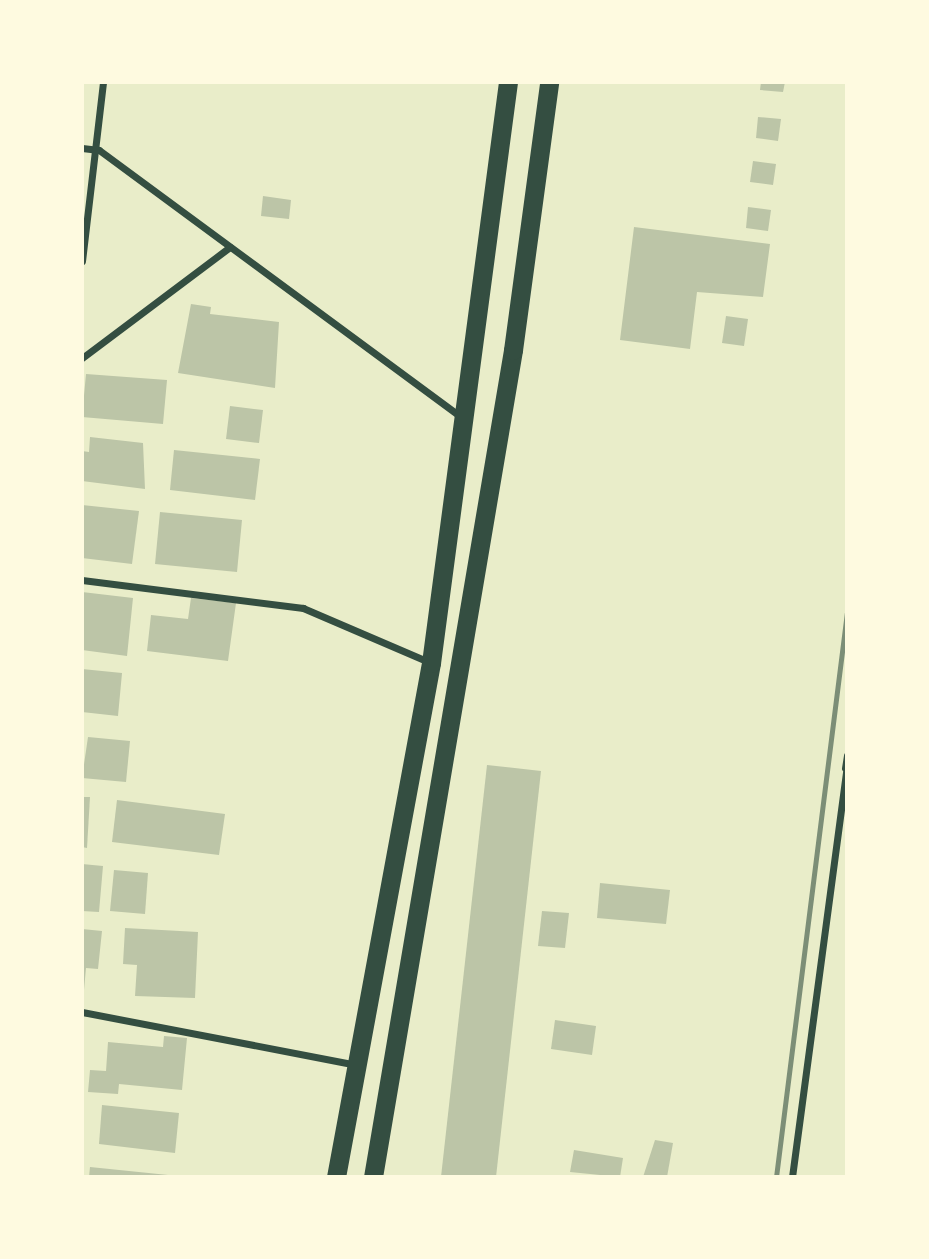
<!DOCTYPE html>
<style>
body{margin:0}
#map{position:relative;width:929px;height:1259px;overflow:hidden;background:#e9edc9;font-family:Poppins,sans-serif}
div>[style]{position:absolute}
.building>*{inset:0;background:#bcc5a7}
.minor>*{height:7px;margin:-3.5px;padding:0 3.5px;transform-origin:3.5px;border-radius:3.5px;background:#344e41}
.trunk>*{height:19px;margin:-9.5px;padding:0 9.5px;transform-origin:9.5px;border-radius:9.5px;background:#344e41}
.rail>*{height:5px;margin:-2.5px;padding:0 2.5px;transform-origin:2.5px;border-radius:2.5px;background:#7c8e77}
span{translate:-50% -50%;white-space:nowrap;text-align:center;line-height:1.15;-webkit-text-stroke:5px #fefae0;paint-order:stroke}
.frame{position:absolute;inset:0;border:84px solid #fefae0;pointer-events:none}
</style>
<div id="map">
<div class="building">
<div style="clip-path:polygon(761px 82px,785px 82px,783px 92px,760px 90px)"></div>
<div style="clip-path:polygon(758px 117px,781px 119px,778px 141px,756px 138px)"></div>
<div style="clip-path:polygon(753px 161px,776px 164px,773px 185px,750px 182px)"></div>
<div style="clip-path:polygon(263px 196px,291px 200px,289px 219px,261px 216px)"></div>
<div style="clip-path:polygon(748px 207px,771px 210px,768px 231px,746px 228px)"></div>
<div style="clip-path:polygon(634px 227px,770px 244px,763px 297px,697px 292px,690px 349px,620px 340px)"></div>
<div style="clip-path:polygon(191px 304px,211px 307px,210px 314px,279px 322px,275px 388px,178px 373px)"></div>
<div style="clip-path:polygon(726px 316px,748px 319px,744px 346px,722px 343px)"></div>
<div style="clip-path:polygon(86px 374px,167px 380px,163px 424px,82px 417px)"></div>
<div style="clip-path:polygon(230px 406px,263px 410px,259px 443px,226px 439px)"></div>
<div style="clip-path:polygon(90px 437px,143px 443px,145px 489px,82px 481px,82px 451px,89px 452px)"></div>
<div style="clip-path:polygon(174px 450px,260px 459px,255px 500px,170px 490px)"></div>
<div style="clip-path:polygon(82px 505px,139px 511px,132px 564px,82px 558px)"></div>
<div style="clip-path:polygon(160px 512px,242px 520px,237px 572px,155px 564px)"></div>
<div style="clip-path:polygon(82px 592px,133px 598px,127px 656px,82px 650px)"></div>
<div style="clip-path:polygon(191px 598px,236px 603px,228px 661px,147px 651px,151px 615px,188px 619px)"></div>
<div style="clip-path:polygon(82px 669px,122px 673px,118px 716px,82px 712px)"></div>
<div style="clip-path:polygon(88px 737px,130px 741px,126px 782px,82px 778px)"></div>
<div style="clip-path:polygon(487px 765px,541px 771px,496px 1177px,441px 1177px)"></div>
<div style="clip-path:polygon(82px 797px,90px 797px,87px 848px,82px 847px)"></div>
<div style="clip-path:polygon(117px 800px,225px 814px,219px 855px,112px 842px)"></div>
<div style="clip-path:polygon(82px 864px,103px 866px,99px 912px,82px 911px)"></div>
<div style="clip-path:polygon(114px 870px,148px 873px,145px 914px,110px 911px)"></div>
<div style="clip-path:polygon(600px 883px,670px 890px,666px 924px,597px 918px)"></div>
<div style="clip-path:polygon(542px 911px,569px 913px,565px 948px,538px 946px)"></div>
<div style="clip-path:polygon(125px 928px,198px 932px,195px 998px,135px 996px,137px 965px,123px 964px)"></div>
<div style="clip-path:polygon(82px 929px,102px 931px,98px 969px,86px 968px,84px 990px)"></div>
<div style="clip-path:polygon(555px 1020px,596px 1026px,592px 1055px,551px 1049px)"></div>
<div style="clip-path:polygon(164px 1036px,187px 1038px,182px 1090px,119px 1084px,118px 1094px,88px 1092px,90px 1070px,106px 1071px,108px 1042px,163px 1047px)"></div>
<div style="clip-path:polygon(102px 1105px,179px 1113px,175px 1153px,99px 1144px)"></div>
<div style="clip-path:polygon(655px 1140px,673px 1143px,667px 1177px,643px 1177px)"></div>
<div style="clip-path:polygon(574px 1150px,623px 1158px,620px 1177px,570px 1172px)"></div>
<div style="clip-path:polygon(90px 1167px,168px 1175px,168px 1177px,89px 1177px)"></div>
</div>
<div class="minor">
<div style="left:82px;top:148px;width:17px;rotate:7deg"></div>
<div style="left:99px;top:150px;width:448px;rotate:36.4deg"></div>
<div style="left:82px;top:261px;width:180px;rotate:-83.3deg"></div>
<div style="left:82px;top:358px;width:185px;rotate:-36.9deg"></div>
<div style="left:82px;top:580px;width:223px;rotate:7.2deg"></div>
<div style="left:303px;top:608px;width:137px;rotate:23.2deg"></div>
<div style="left:845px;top:768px;width:13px;rotate:-81deg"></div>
<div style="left:82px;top:1012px;width:280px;rotate:10.9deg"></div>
<div style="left:792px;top:1177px;width:414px;rotate:-82.4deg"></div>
</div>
<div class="trunk">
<div style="left:336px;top:1177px;width:523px;rotate:-79.53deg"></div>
<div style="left:431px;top:663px;width:586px;rotate:-82.45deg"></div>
<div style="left:373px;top:1177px;width:839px;rotate:-80.39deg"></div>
<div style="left:513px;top:350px;width:270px;rotate:-82.3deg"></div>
</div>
<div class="rail">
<div style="left:776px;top:1177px;width:569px;rotate:-82.84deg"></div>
</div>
<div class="frame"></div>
</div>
